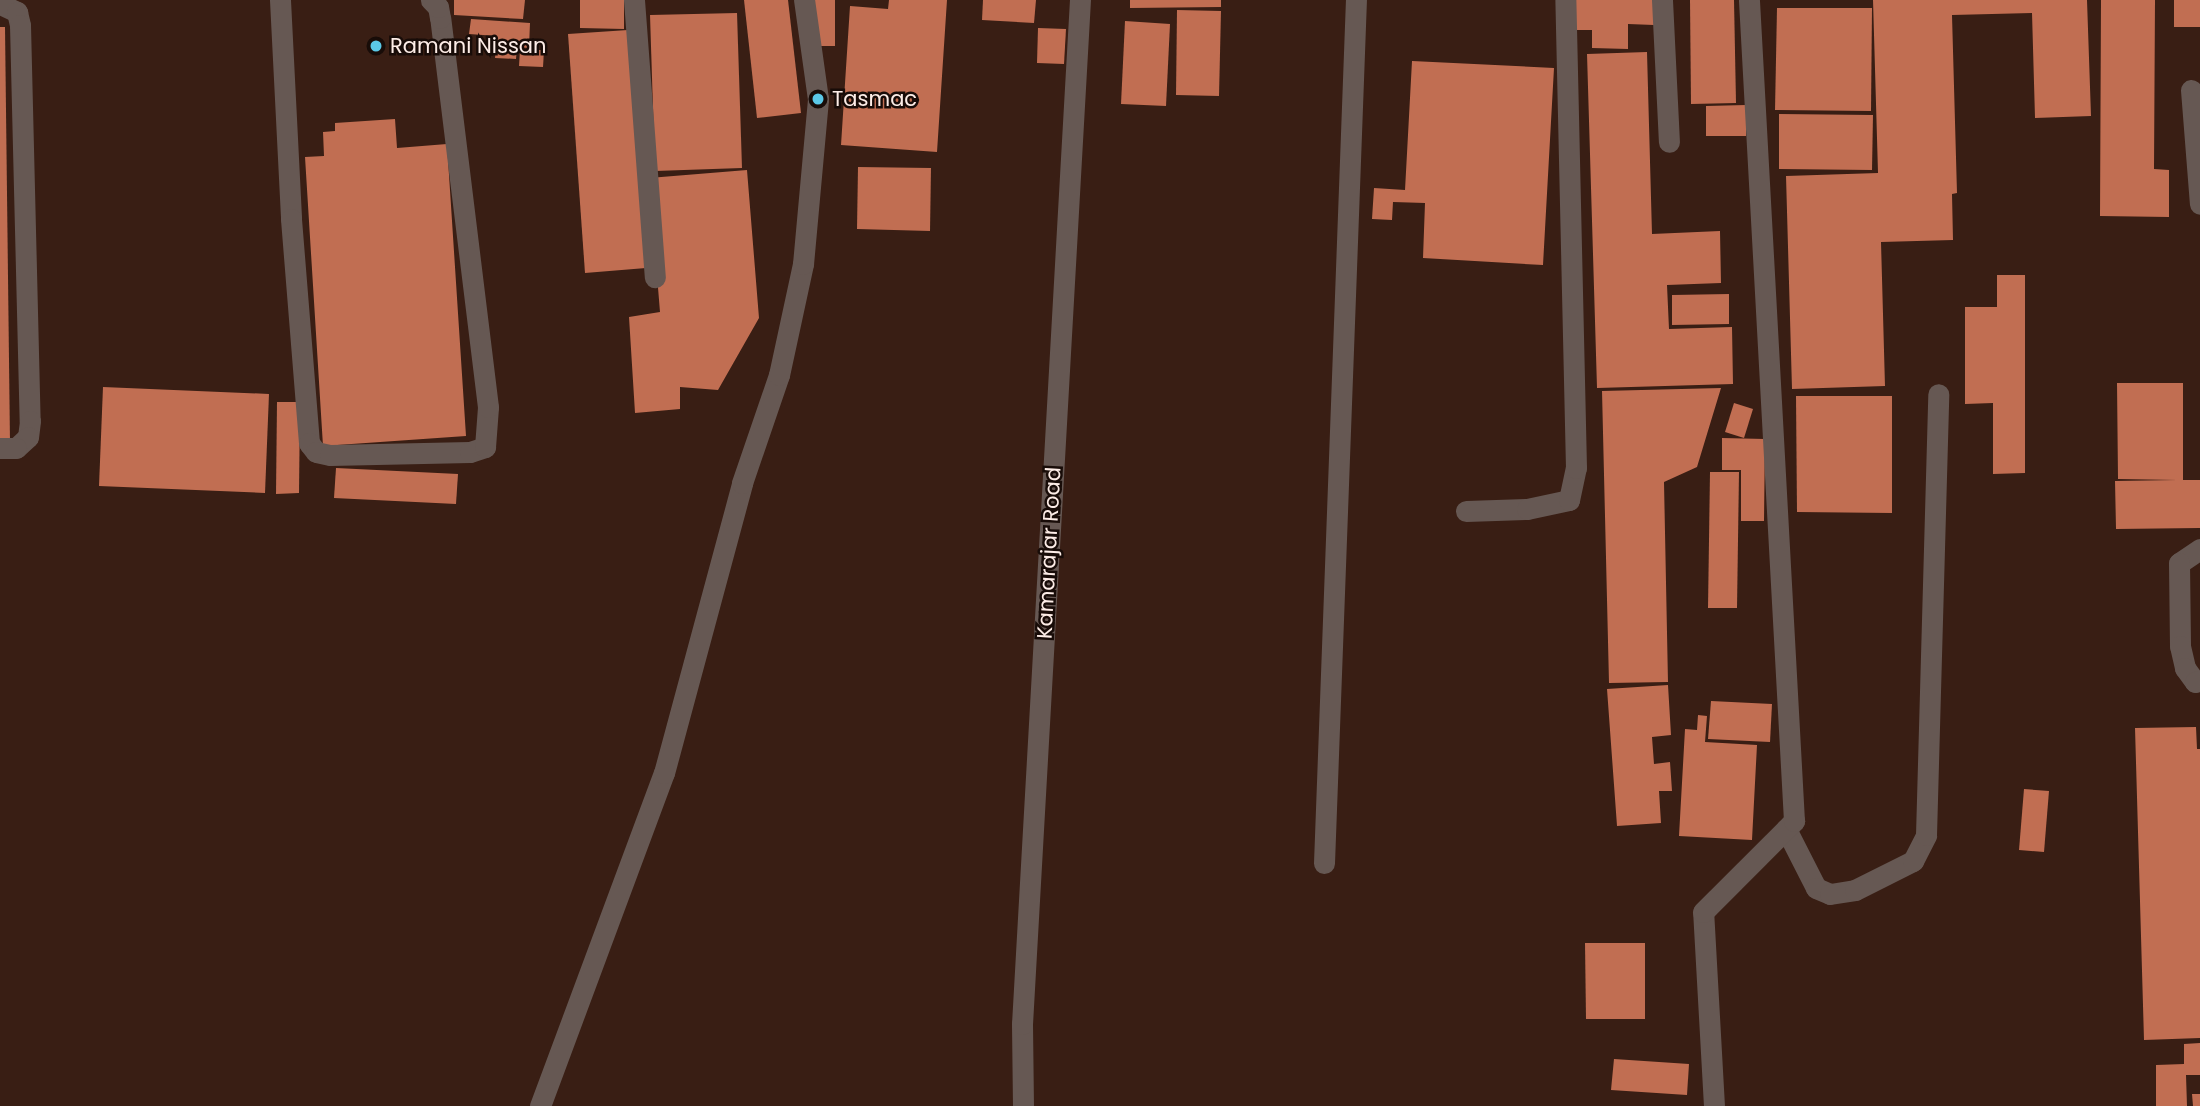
<!DOCTYPE html>
<style>
body{margin:0}
#map{position:relative;width:2200px;height:1106px;overflow:hidden;background:#391e14;font-family:Poppins,sans-serif}
div>[style]{position:absolute}
.building>*{inset:0;background:#c16e52}
.minor>*{height:21px;margin:-10.5px;padding:0 10.5px;transform-origin:10.5px;border-radius:10.5px;background:#665853}
.dots>*{width:19px;height:19px;translate:-50% -50%;box-sizing:border-box;border:4px solid #180c08;border-radius:50%}
span{translate:-50% -50%;white-space:nowrap;text-align:center;line-height:1.15;-webkit-text-stroke:5px #180c08;paint-order:stroke}
.poi-label{font-size:21px;color:#fdede7}
.left{translate:0 -50%;text-align:left}
.street-label{font-size:21px;color:#fdede7}
</style>
<div id="map">
<div class="building">
<div style="clip-path:polygon(454px 0,525px 0,523px 19px,454px 15px)"></div>
<div style="clip-path:polygon(580px 0,624px 0,624px 29px,580px 28px)"></div>
<div style="clip-path:polygon(744px 0,788px 0,801px 113px,757px 118px)"></div>
<div style="clip-path:polygon(814px 0,835px 0,835px 46px,814px 46px)"></div>
<div style="clip-path:polygon(889px 0,947px 0,937px 152px,841px 145px,850px 6px,888px 9px)"></div>
<div style="clip-path:polygon(983px 0,1036px 0,1034px 23px,982px 20px)"></div>
<div style="clip-path:polygon(1130px 0,1221px 0,1221px 7px,1130px 8px)"></div>
<div style="clip-path:polygon(1576px 0,1654px 0,1654px 25px,1628px 24px,1628px 49px,1592px 48px,1592px 30px,1575px 30px)"></div>
<div style="clip-path:polygon(1690px 0,1734px 0,1736px 103px,1691px 104px)"></div>
<div style="clip-path:polygon(1873px 0,2087px 0,2091px 116px,2035px 118px,2032px 13px,1952px 15px,1957px 193px,1952px 194px,1953px 240px,1881px 242px,1885px 386px,1792px 389px,1786px 176px,1878px 173px)"></div>
<div style="clip-path:polygon(2101px 0,2155px 0,2154px 169px,2169px 170px,2169px 217px,2100px 216px)"></div>
<div style="clip-path:polygon(2174px 0,2200px 0,2200px 27px,2174px 27px)"></div>
<div style="clip-path:polygon(1777px 8px,1872px 8px,1871px 111px,1775px 110px)"></div>
<div style="clip-path:polygon(1177px 10px,1221px 11px,1219px 96px,1176px 95px)"></div>
<div style="clip-path:polygon(737px 13px,742px 168px,655px 171px,650px 15px)"></div>
<div style="clip-path:polygon(471px 19px,530px 23px,529px 48px,517px 47px,516px 59px,495px 58px,497px 36px,469px 34px)"></div>
<div style="clip-path:polygon(1125px 21px,1170px 24px,1166px 106px,1121px 104px)"></div>
<div style="clip-path:polygon(0 27px,5px 27px,10px 443px,0 444px)"></div>
<div style="clip-path:polygon(1038px 28px,1066px 29px,1064px 64px,1037px 63px)"></div>
<div style="clip-path:polygon(628px 30px,646px 268px,585px 273px,568px 34px)"></div>
<div style="clip-path:polygon(520px 50px,544px 50px,543px 67px,519px 66px)"></div>
<div style="clip-path:polygon(1647px 52px,1652px 234px,1720px 231px,1721px 283px,1667px 285px,1669px 329px,1732px 327px,1733px 384px,1597px 388px,1587px 54px)"></div>
<div style="clip-path:polygon(1412px 61px,1554px 68px,1543px 265px,1423px 258px,1425px 203px,1393px 202px,1392px 220px,1372px 219px,1374px 188px,1405px 190px)"></div>
<div style="clip-path:polygon(1746px 105px,1746px 136px,1706px 136px,1706px 106px)"></div>
<div style="clip-path:polygon(1779px 114px,1873px 115px,1872px 170px,1779px 169px)"></div>
<div style="clip-path:polygon(395px 119px,397px 148px,447px 144px,466px 436px,323px 446px,305px 157px,324px 156px,323px 132px,335px 131px,335px 123px)"></div>
<div style="clip-path:polygon(858px 167px,931px 168px,930px 231px,857px 229px)"></div>
<div style="clip-path:polygon(747px 170px,759px 318px,718px 390px,680px 387px,680px 409px,635px 413px,629px 317px,660px 312px,649px 178px)"></div>
<div style="clip-path:polygon(1997px 275px,2025px 275px,2025px 473px,1993px 474px,1993px 403px,1965px 404px,1965px 307px,1997px 307px)"></div>
<div style="clip-path:polygon(1729px 294px,1729px 324px,1672px 325px,1672px 295px)"></div>
<div style="clip-path:polygon(2117px 383px,2183px 383px,2183px 480px,2200px 480px,2200px 528px,2116px 529px,2115px 481px,2177px 480px,2118px 479px)"></div>
<div style="clip-path:polygon(103px 387px,269px 394px,265px 493px,99px 486px)"></div>
<div style="clip-path:polygon(1721px 388px,1697px 467px,1664px 482px,1668px 682px,1609px 683px,1602px 391px)"></div>
<div style="clip-path:polygon(1796px 396px,1892px 396px,1892px 513px,1797px 512px)"></div>
<div style="clip-path:polygon(277px 402px,300px 402px,299px 493px,276px 494px)"></div>
<div style="clip-path:polygon(1734px 403px,1753px 409px,1744px 438px,1725px 432px)"></div>
<div style="clip-path:polygon(1722px 438px,1765px 439px,1764px 521px,1741px 521px,1741px 470px,1722px 470px)"></div>
<div style="clip-path:polygon(336px 468px,458px 474px,456px 504px,334px 498px)"></div>
<div style="clip-path:polygon(1710px 472px,1739px 472px,1737px 608px,1708px 608px)"></div>
<div style="clip-path:polygon(1668px 685px,1671px 735px,1652px 737px,1654px 764px,1670px 762px,1672px 791px,1659px 791px,1661px 823px,1617px 826px,1607px 689px)"></div>
<div style="clip-path:polygon(1711px 701px,1772px 704px,1770px 742px,1708px 739px)"></div>
<div style="clip-path:polygon(1698px 715px,1707px 716px,1705px 742px,1757px 745px,1752px 840px,1679px 836px,1685px 729px,1697px 730px)"></div>
<div style="clip-path:polygon(2196px 727px,2197px 749px,2200px 749px,2200px 1038px,2144px 1040px,2135px 728px)"></div>
<div style="clip-path:polygon(2024px 789px,2049px 791px,2044px 852px,2019px 850px)"></div>
<div style="clip-path:polygon(1585px 943px,1645px 943px,1645px 1019px,1586px 1019px)"></div>
<div style="clip-path:polygon(2200px 1043px,2200px 1075px,2186px 1075px,2187px 1106px,2156px 1106px,2156px 1065px,2184px 1064px,2184px 1044px)"></div>
<div style="clip-path:polygon(1614px 1059px,1689px 1064px,1687px 1095px,1611px 1090px)"></div>
<div style="clip-path:polygon(2192px 1094px,2200px 1094px,2200px 1106px,2193px 1106px)"></div>
</div>
<div class="minor">
<div style="left:280px;top:0;width:219px;rotate:87.1deg"></div>
<div style="left:291px;top:219px;width:225px;rotate:85.4deg"></div>
<div style="left:309px;top:443px;width:11px;rotate:52deg"></div>
<div style="left:316px;top:452px;width:14px;rotate:12deg"></div>
<div style="left:330px;top:455px;width:140px;rotate:-1.2deg"></div>
<div style="left:470px;top:452px;width:16px;rotate:-18deg"></div>
<div style="left:485px;top:447px;width:40px;rotate:-85.7deg"></div>
<div style="left:488px;top:407px;width:392px;rotate:-97deg"></div>
<div style="left:440px;top:18px;width:11px;rotate:-100deg"></div>
<div style="left:438px;top:7px;width:10px;rotate:-135deg"></div>
<div style="left:634px;top:0;width:278px;rotate:85.7deg"></div>
<div style="left:1662px;top:0;width:142px;rotate:87.2deg"></div>
<div style="left:0;top:4px;width:19px;rotate:25deg"></div>
<div style="left:17px;top:12px;width:13px;rotate:77deg"></div>
<div style="left:20px;top:25px;width:396px;rotate:88.6deg"></div>
<div style="left:30px;top:421px;width:16px;rotate:97deg"></div>
<div style="left:28px;top:437px;width:16px;rotate:137deg"></div>
<div style="left:16px;top:448px;width:16px;rotate:180deg"></div>
<div style="left:2191px;top:90px;width:114px;rotate:85.5deg"></div>
<div style="left:1466px;top:511px;width:61px;rotate:-1.9deg"></div>
<div style="left:1527px;top:509px;width:43px;rotate:-12.1deg"></div>
<div style="left:1569px;top:500px;width:33px;rotate:-78deg"></div>
<div style="left:1576px;top:468px;width:468px;rotate:-91.3deg"></div>
<div style="left:2200px;top:549px;width:25px;rotate:146deg"></div>
<div style="left:2179px;top:563px;width:83px;rotate:89.3deg"></div>
<div style="left:2180px;top:646px;width:23px;rotate:77deg"></div>
<div style="left:2185px;top:668px;width:17px;rotate:54deg"></div>
<div style="left:2195px;top:682px;width:5px;rotate:-11deg"></div>
<div style="left:1786px;top:829px;width:66px;rotate:63deg"></div>
<div style="left:1816px;top:888px;width:15px;rotate:23deg"></div>
<div style="left:1830px;top:894px;width:25px;rotate:-9deg"></div>
<div style="left:1855px;top:890px;width:65px;rotate:-26.6deg"></div>
<div style="left:1913px;top:861px;width:29px;rotate:-63deg"></div>
<div style="left:1926px;top:835px;width:441px;rotate:-88.4deg"></div>
<div style="left:1324px;top:863px;width:864px;rotate:-87.88deg"></div>
<div style="left:540px;top:1106px;width:355px;rotate:-69.6deg"></div>
<div style="left:664px;top:773px;width:300px;rotate:-74.9deg"></div>
<div style="left:742px;top:483px;width:114px;rotate:-71.1deg"></div>
<div style="left:779px;top:375px;width:114px;rotate:-77.8deg"></div>
<div style="left:803px;top:264px;width:166px;rotate:-84.8deg"></div>
<div style="left:818px;top:99px;width:100px;rotate:-98deg"></div>
<div style="left:1023px;top:1106px;width:82px;rotate:-90.7deg"></div>
<div style="left:1022px;top:1024px;width:1026px;rotate:-86.76deg"></div>
<div style="left:1714px;top:1106px;width:194px;rotate:-93.2deg"></div>
<div style="left:1703px;top:912px;width:129px;rotate:-45deg"></div>
<div style="left:1794px;top:821px;width:822px;rotate:-93.14deg"></div>
</div>
<div class="dots">
<div style="left:376px;top:46px;background:#5bc8e7"></div>
<div style="left:818px;top:99px;background:#5bc8e7"></div>
</div>
<div class="poi-label">
<span class="left" style="left:390px;top:46px">Ramani Nissan</span>
<span class="left" style="left:832px;top:99px">Tasmac</span>
</div>
<div class="street-label">
<span style="left:1049px;top:553px;rotate:-87deg">Kamarajar Road</span>
</div>
</div>
